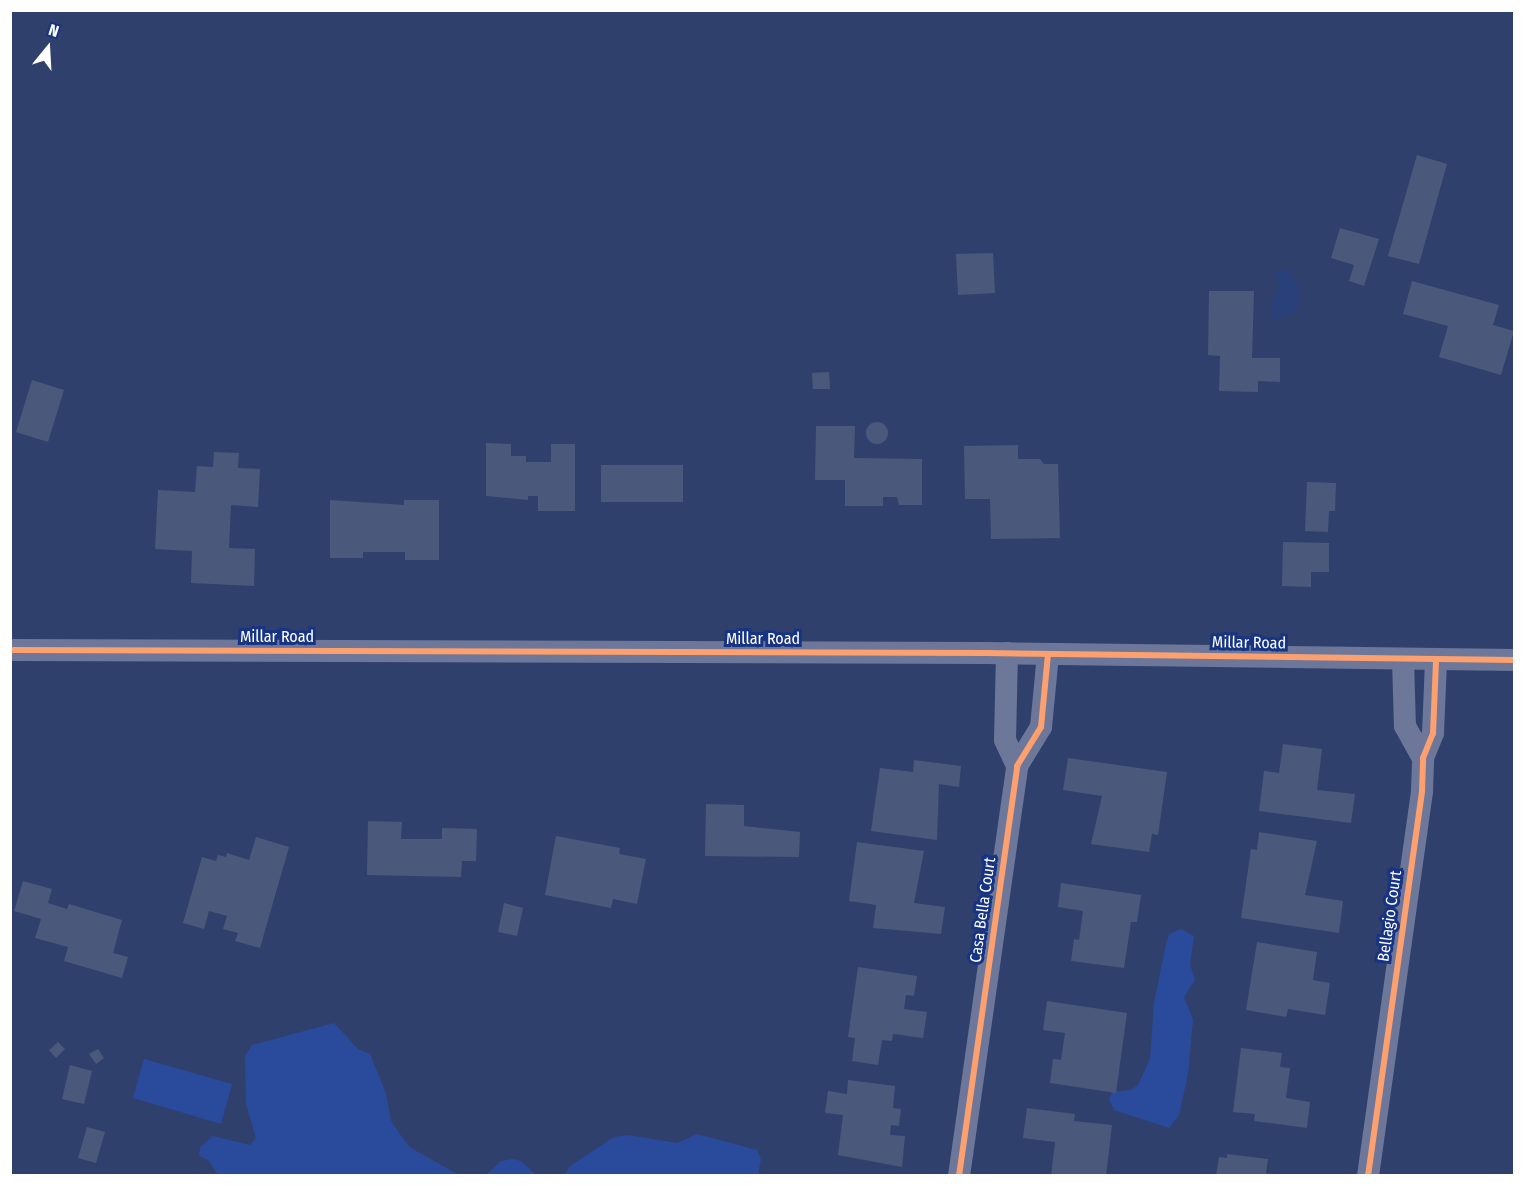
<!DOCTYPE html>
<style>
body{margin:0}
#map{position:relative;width:1525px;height:1186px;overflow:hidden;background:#30406c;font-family:"Fira Sans Condensed",sans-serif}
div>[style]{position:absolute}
.green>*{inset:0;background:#2a4a9c}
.water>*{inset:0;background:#2a407b}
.building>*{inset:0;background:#4a587b}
.round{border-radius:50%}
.street>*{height:22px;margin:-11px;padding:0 11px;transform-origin:11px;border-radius:11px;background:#6c779a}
.cycleway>*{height:6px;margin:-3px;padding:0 3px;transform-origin:3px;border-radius:3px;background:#fca06f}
span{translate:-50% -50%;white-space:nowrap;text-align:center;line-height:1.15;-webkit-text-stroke:6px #173484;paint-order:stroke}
.street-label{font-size:16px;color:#fff}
.frame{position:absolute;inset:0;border:12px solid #fff;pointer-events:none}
.north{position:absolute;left:18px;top:18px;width:60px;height:60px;-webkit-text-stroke:4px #173484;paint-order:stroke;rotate:18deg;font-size:16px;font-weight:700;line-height:24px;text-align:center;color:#fff}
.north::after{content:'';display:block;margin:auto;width:21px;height:27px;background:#fff;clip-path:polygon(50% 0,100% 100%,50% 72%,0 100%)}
</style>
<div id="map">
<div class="green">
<div style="clip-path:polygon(1181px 929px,1194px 936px,1190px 965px,1195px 980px,1184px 997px,1193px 1020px,1188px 1074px,1179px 1115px,1169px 1128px,1114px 1110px,1109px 1099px,1112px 1092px,1131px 1090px,1138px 1085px,1150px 1059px,1154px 1003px,1166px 944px,1169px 934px)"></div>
<div style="clip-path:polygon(334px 1023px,358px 1049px,370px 1054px,386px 1093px,391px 1121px,402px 1137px,411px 1148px,459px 1175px,218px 1175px,208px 1160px,199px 1156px,200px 1147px,213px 1136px,250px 1145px,256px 1138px,246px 1104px,245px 1056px,252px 1045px)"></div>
<div style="clip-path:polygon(144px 1059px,232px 1084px,221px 1124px,133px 1098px)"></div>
<div style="clip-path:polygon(697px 1134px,757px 1150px,761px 1159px,758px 1175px,564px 1175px,570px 1166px,614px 1137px,628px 1135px,677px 1143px)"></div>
<div style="clip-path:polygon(513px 1159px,521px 1161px,536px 1175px,486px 1175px,501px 1161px)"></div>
</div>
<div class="water">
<div style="clip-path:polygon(1287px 268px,1299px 287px,1298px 308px,1294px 313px,1271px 320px,1271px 305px,1279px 287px,1275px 274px)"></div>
</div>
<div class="building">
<div style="clip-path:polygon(1417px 155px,1447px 164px,1419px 264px,1388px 256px)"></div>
<div style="clip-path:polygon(1340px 228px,1379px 239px,1364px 286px,1349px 281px,1354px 265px,1331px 258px)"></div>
<div style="clip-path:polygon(993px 253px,995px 293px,958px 295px,956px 254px)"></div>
<div style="clip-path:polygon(1412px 281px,1499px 305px,1493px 325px,1514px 331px,1501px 375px,1439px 357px,1448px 326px,1403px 314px)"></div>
<div style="clip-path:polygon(1209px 291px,1254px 291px,1252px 358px,1280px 358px,1280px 382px,1258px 381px,1258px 392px,1219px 391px,1220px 356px,1208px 355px)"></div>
<div style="clip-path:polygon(829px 372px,830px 389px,813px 389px,812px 373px)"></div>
<div style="clip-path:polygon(32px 380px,64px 390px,48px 442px,16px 432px)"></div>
<div class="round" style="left:866px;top:422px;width:22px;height:22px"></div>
<div style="clip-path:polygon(816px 426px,855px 426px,854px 458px,922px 459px,922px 505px,899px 505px,897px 497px,883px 497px,883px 506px,845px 506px,845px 480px,815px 480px)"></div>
<div style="clip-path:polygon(486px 443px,511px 444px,511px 456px,526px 456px,526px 462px,551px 462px,551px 444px,575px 444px,575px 511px,538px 511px,538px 496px,528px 496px,528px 500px,486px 496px)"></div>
<div style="clip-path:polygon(1018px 445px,1018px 459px,1040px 459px,1044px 464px,1058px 464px,1060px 538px,991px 539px,990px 499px,965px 499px,964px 446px)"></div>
<div style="clip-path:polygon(214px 452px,239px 453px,238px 468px,260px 469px,258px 507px,231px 505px,229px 548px,255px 549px,254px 586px,191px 583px,192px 551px,155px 549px,158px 490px,195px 492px,197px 466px,213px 467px)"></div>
<div style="clip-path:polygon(601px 465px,683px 465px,683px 502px,601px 502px)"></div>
<div style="clip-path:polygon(1307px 482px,1336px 483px,1335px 511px,1329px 511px,1328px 532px,1305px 531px)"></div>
<div style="clip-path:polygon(330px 500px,404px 505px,404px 500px,439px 500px,439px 560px,405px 560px,405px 552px,363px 552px,363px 558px,330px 558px)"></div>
<div style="clip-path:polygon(1283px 542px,1329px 543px,1329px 572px,1311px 572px,1311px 587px,1282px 586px)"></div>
<div style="clip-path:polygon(1283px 744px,1322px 749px,1317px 790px,1355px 794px,1351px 823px,1259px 811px,1264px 771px,1279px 773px)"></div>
<div style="clip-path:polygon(1068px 758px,1167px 772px,1158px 835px,1152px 834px,1149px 852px,1091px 844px,1102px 796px,1063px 790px)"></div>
<div style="clip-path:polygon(914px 760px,961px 766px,959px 787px,939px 784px,937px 840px,871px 831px,880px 768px,913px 772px)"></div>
<div style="clip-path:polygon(706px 804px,744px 805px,744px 826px,800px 832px,799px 857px,705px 856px)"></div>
<div style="clip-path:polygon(368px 821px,402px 822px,401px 839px,442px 839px,442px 828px,477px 829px,476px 861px,462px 861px,461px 877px,367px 875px)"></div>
<div style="clip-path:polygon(1259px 832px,1317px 841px,1305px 895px,1343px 901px,1339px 933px,1241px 918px,1251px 849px,1257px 850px)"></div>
<div style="clip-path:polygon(556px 836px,620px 848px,619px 854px,646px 859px,637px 904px,613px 899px,611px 908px,545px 895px)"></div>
<div style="clip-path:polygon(256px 837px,289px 847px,260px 948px,235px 941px,238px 933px,223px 929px,227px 916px,209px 911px,204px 929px,183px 923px,202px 857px,216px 861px,218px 855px,226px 857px,227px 853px,249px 860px)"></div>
<div style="clip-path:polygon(857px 842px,924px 851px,914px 903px,945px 907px,941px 934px,873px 928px,876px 905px,849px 901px)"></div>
<div style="clip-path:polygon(23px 881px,52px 889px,48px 903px,67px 909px,69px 904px,122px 920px,113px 953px,128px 957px,122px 978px,64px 961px,68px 947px,35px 938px,41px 919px,14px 911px)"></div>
<div style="clip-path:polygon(1061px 883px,1141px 895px,1137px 922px,1131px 922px,1124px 968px,1071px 961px,1074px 939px,1079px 940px,1083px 911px,1058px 907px)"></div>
<div style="clip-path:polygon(504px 903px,523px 908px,517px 936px,498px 932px)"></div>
<div style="clip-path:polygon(1257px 942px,1317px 952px,1313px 980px,1330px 983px,1325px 1015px,1288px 1009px,1286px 1017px,1246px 1010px)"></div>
<div style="clip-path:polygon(858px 967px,917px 976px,914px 996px,906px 995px,904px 1009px,927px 1012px,923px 1038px,893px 1034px,892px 1041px,882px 1040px,878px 1065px,852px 1061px,855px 1038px,848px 1037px)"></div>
<div style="clip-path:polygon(1047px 1001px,1127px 1013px,1116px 1093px,1050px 1083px,1053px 1059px,1061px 1060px,1065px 1033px,1043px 1030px)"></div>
<div style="clip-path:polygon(58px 1042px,65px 1049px,56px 1058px,49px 1050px)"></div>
<div style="clip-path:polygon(1241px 1048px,1282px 1053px,1280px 1067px,1290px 1068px,1286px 1098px,1310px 1102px,1307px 1128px,1254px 1121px,1255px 1114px,1233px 1112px)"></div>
<div style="clip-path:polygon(98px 1049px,104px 1058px,96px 1064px,89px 1054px)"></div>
<div style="clip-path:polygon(70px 1065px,92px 1071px,84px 1104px,62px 1099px)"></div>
<div style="clip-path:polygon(848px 1080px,895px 1086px,893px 1108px,901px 1109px,899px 1126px,891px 1125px,890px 1135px,905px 1136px,902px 1167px,838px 1155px,843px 1115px,825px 1113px,828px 1091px,847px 1094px)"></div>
<div style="clip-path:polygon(1027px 1108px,1075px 1114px,1074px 1121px,1112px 1125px,1106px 1176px,1051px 1176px,1055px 1142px,1023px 1138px)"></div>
<div style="clip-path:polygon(87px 1127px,105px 1132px,96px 1163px,78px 1158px)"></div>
<div style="clip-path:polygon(1227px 1154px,1268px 1159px,1266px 1173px,1274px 1176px,1216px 1176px,1219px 1157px,1227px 1158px)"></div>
</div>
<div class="street">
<div style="left:10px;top:650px;width:976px;rotate:0.18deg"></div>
<div style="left:986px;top:653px;width:528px;rotate:0.76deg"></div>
<div style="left:1007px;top:653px;width:87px;rotate:91.3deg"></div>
<div style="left:1005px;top:740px;width:29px;rotate:65deg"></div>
<div style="left:1403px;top:660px;width:66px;rotate:88.3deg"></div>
<div style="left:1405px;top:726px;width:37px;rotate:61deg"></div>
<div style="left:959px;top:1176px;width:414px;rotate:-81.9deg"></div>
<div style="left:1017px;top:766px;width:46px;rotate:-58.4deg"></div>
<div style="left:1041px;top:727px;width:73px;rotate:-84.5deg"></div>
<div style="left:1368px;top:1176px;width:389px;rotate:-82deg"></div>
<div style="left:1422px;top:791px;width:33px;rotate:-88deg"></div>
<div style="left:1423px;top:758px;width:27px;rotate:-68deg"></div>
<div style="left:1433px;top:733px;width:72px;rotate:-87.6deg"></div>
</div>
<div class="cycleway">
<div style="left:10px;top:650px;width:976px;rotate:0.18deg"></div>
<div style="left:986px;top:653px;width:528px;rotate:0.76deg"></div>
<div style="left:959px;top:1176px;width:414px;rotate:-81.9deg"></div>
<div style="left:1017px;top:766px;width:46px;rotate:-58.4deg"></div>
<div style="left:1041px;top:727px;width:73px;rotate:-84.5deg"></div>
<div style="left:1368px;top:1176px;width:389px;rotate:-82deg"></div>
<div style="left:1422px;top:791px;width:33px;rotate:-88deg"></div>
<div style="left:1423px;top:758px;width:27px;rotate:-68deg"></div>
<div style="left:1433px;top:733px;width:72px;rotate:-87.6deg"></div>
</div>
<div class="street-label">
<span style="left:277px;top:637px">Millar Road</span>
<span style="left:763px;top:639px">Millar Road</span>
<span style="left:1249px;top:643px;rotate:1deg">Millar Road</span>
<span style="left:983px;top:910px;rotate:-82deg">Casa Bella Court</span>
<span style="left:1390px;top:916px;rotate:-82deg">Bellagio Court</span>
</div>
<div class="frame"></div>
<div class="north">N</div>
</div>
